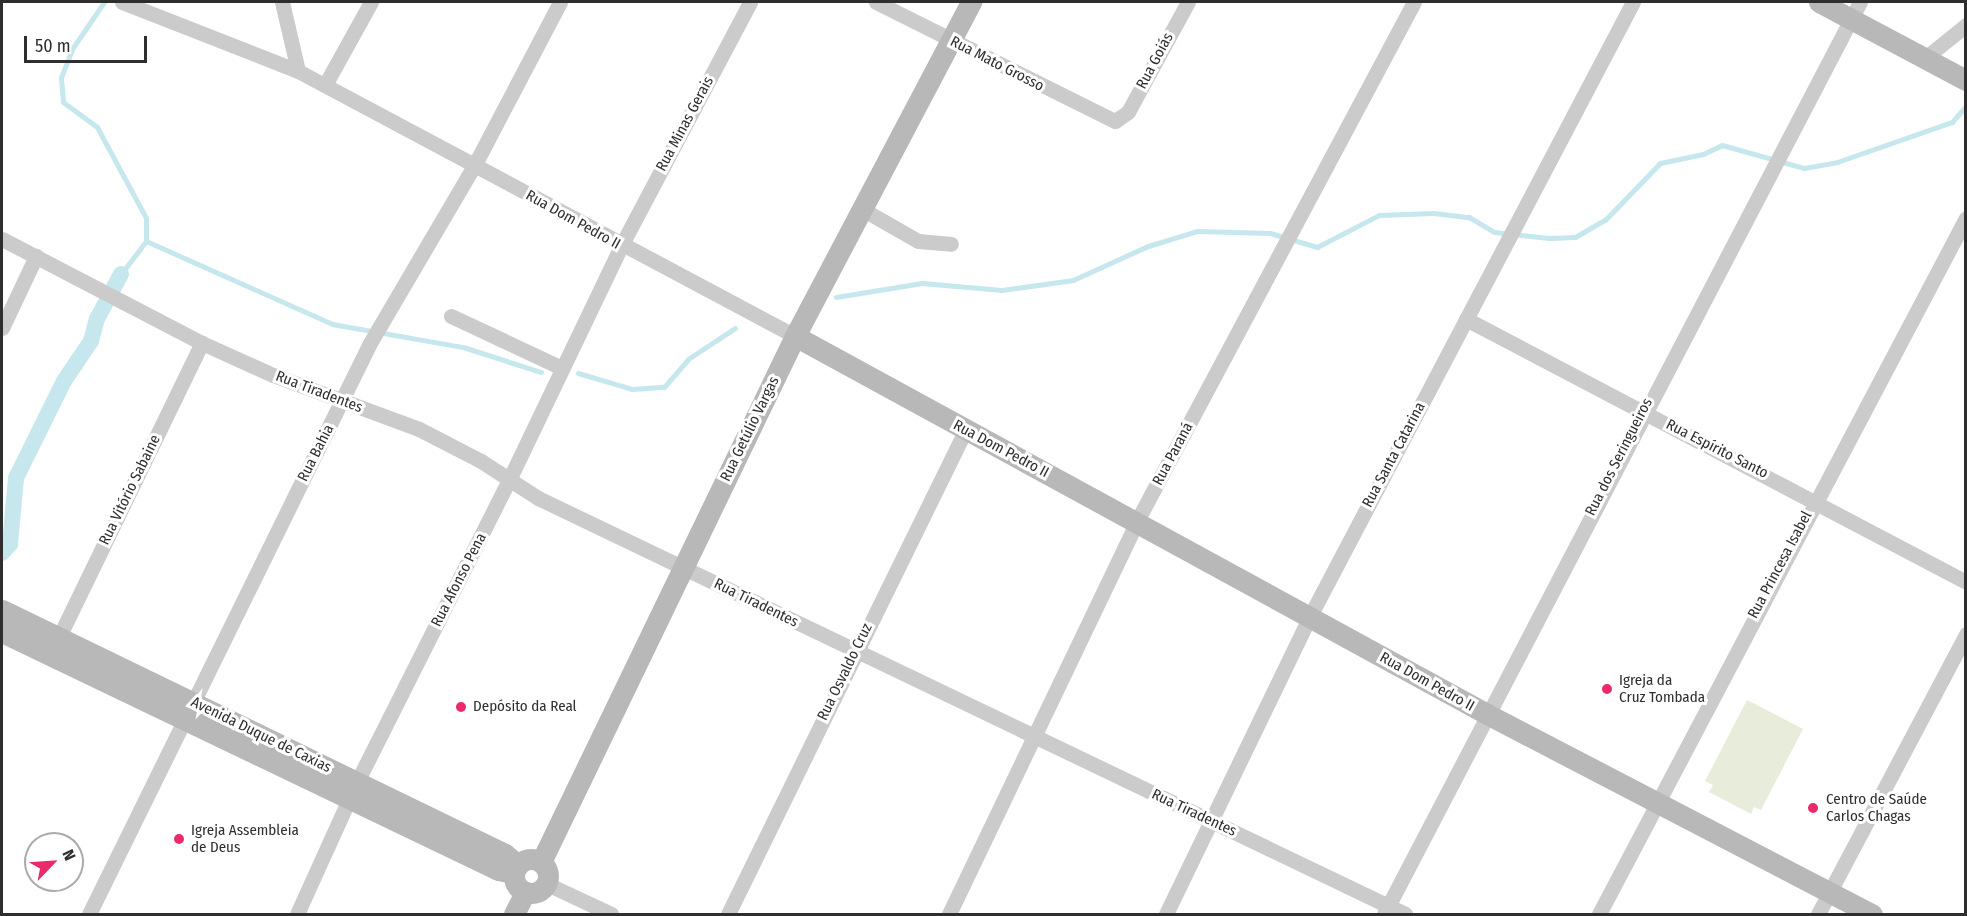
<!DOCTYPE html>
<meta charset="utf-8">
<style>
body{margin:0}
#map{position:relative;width:1967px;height:916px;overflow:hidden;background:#fff;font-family:"Fira Sans Condensed",sans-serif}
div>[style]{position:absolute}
.green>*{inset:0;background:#e8ecdb}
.stream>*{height:5px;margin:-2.5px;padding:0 2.5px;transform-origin:2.5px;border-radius:2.5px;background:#c6e7ed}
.canal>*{height:16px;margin:-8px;padding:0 8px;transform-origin:8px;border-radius:8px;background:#c6e7ed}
.street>*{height:15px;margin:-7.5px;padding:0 7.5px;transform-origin:7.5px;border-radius:7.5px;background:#cbcbcb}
.secondary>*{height:21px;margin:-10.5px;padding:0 10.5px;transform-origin:10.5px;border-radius:10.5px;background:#b8b8b8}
.secondary>.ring{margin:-10.5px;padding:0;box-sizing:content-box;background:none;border:21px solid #b8b8b8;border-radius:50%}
.dots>*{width:16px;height:16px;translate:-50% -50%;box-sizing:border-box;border:3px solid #fff;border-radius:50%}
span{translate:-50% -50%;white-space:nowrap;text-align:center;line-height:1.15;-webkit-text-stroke:6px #fff;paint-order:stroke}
.street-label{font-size:15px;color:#2e2e2e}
.poi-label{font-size:15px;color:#2e2e2e}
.left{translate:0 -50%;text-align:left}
.frame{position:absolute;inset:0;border:3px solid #2e2e2e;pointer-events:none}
.north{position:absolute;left:24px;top:832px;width:60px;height:60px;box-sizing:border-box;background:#fff;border:2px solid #ababab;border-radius:50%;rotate:65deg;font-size:16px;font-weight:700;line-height:24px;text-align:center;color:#2e2e2e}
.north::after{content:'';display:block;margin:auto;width:21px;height:27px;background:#eb2a69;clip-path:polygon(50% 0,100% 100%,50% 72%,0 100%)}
.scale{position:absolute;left:24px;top:36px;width:123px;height:27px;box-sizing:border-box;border:3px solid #2e2e2e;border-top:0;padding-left:8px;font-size:18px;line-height:21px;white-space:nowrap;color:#2e2e2e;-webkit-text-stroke:4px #fff;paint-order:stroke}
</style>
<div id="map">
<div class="green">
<div style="clip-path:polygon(1747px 700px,1803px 729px,1761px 810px,1754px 807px,1751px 814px,1709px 792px,1713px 785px,1705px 781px)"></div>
</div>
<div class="stream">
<div style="left:104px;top:2px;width:57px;rotate:124.2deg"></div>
<div style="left:72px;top:49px;width:31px;rotate:111deg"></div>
<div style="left:61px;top:78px;width:24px;rotate:85deg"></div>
<div style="left:63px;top:102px;width:42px;rotate:36.3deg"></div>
<div style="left:97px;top:127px;width:103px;rotate:61.7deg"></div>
<div style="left:146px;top:218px;width:23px;rotate:90deg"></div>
<div style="left:146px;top:241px;width:41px;rotate:127.1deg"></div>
<div style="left:146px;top:241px;width:204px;rotate:24deg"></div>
<div style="left:332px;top:324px;width:133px;rotate:10deg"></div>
<div style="left:463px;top:347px;width:82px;rotate:17.8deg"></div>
<div style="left:836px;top:297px;width:87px;rotate:-9.2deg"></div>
<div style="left:922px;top:283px;width:80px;rotate:5deg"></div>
<div style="left:1002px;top:290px;width:72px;rotate:-8deg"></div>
<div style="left:1073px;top:280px;width:82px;rotate:-24.4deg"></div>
<div style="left:1148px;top:246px;width:51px;rotate:-17deg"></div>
<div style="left:1197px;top:231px;width:73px;rotate:1.6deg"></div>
<div style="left:1270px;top:233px;width:49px;rotate:16.6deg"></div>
<div style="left:1317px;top:247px;width:70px;rotate:-27.3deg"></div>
<div style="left:1379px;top:215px;width:55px;rotate:-2.1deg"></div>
<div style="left:1434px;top:213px;width:35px;rotate:7deg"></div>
<div style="left:1469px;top:217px;width:29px;rotate:31deg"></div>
<div style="left:1494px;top:232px;width:55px;rotate:6.2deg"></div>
<div style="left:1549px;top:238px;width:26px;rotate:-2deg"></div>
<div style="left:1575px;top:237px;width:34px;rotate:-30deg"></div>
<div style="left:1605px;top:220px;width:79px;rotate:-46deg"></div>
<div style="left:1660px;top:163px;width:44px;rotate:-11.8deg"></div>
<div style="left:1703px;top:154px;width:21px;rotate:-25deg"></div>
<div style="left:1722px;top:145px;width:85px;rotate:15.7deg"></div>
<div style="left:1804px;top:168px;width:34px;rotate:-10deg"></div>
<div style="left:1837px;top:162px;width:122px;rotate:-19.2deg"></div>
<div style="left:1952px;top:122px;width:21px;rotate:-49deg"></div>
<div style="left:578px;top:373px;width:56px;rotate:16.5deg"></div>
<div style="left:632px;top:389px;width:32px;rotate:-4deg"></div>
<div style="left:664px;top:387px;width:37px;rotate:-49deg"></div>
<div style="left:688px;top:359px;width:56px;rotate:-33.4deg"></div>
</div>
<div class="canal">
<div style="left:2px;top:553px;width:12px;rotate:-48deg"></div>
<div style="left:10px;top:544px;width:66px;rotate:-84.8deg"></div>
<div style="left:16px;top:478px;width:108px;rotate:-63.7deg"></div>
<div style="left:64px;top:381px;width:48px;rotate:-56deg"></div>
<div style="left:91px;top:341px;width:23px;rotate:-75deg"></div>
<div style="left:97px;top:319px;width:51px;rotate:-61.9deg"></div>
</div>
<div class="street">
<div style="left:122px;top:2px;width:189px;rotate:21.4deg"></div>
<div style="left:298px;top:71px;width:563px;rotate:28.07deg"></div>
<div style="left:282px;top:2px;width:71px;rotate:76.9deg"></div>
<div style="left:876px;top:2px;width:267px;rotate:26.5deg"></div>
<div style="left:1115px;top:121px;width:16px;rotate:-35deg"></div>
<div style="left:1128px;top:112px;width:125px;rotate:-61.4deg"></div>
<div style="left:1925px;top:58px;width:53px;rotate:-38.8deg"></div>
<div style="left:325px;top:85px;width:95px;rotate:-61deg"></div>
<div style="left:862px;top:209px;width:64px;rotate:29.7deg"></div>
<div style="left:918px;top:241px;width:33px;rotate:5deg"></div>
<div style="left:2px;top:239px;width:225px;rotate:27.5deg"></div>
<div style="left:202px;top:343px;width:78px;rotate:24.3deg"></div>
<div style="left:273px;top:375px;width:156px;rotate:20.3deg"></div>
<div style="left:419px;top:429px;width:70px;rotate:27.3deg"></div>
<div style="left:481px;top:461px;width:68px;rotate:33deg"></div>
<div style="left:538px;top:498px;width:962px;rotate:25.63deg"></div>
<div style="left:451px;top:316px;width:123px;rotate:25.1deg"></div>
<div style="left:1466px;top:319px;width:565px;rotate:27.74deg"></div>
<div style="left:2px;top:328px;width:80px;rotate:-64.7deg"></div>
<div style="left:59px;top:637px;width:327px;rotate:-64.1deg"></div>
<div style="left:547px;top:884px;width:71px;rotate:25.1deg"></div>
<div style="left:89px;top:914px;width:636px;rotate:-63.8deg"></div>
<div style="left:370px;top:343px;width:205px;rotate:-59.6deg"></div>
<div style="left:474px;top:166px;width:185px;rotate:-62.3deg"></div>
<div style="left:297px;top:914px;width:145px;rotate:-65.6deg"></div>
<div style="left:357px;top:782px;width:338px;rotate:-63.3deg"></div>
<div style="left:509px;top:480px;width:259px;rotate:-64.4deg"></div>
<div style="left:621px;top:246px;width:276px;rotate:-62.1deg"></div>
<div style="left:728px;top:914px;width:538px;rotate:-63.86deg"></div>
<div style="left:949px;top:914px;width:436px;rotate:-64.4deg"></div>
<div style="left:1137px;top:521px;width:588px;rotate:-61.91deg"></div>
<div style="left:1166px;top:914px;width:329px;rotate:-64.2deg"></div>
<div style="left:1309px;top:618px;width:696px;rotate:-62.26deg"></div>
<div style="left:1384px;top:914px;width:1029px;rotate:-62.44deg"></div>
<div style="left:1599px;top:914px;width:787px;rotate:-62.2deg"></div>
<div style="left:1818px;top:914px;width:317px;rotate:-62.1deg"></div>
</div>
<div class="secondary">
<div style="left:1819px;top:2px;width:166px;rotate:28deg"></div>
<div style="left:795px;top:336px;width:789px;rotate:28.65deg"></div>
<div style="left:1487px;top:714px;width:434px;rotate:27.5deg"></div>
<div style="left:2px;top:610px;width:559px;rotate:25.88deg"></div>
<div style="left:505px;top:854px;width:17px;rotate:40deg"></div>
<div style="left:2px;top:632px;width:550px;rotate:25.63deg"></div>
<div style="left:498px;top:870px;width:16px;rotate:11deg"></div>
<div class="ring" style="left:514px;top:859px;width:13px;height:13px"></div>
<div style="left:541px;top:862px;width:584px;rotate:-64.22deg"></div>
<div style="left:795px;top:336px;width:378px;rotate:-62.2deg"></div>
<div style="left:514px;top:914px;width:25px;rotate:-63deg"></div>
</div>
<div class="dots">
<div style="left:1607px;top:689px;background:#eb2a69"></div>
<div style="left:461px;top:707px;background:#eb2a69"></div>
<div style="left:1813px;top:808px;background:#eb2a69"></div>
<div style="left:179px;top:839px;background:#eb2a69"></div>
</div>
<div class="street-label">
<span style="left:1155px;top:61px;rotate:-62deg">Rua Goiás</span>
<span style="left:997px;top:64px;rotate:27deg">Rua Mato Grosso</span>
<span style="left:685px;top:124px;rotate:-62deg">Rua Minas Gerais</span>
<span style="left:573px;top:220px;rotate:29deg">Rua Dom Pedro II</span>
<span style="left:319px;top:392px;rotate:21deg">Rua Tiradentes</span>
<span style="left:750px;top:429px;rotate:-64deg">Rua Getúlio Vargas</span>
<span style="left:1001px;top:449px;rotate:28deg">Rua Dom Pedro II</span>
<span style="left:1717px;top:449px;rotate:27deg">Rua Espírito Santo</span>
<span style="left:316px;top:453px;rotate:-63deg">Rua Bahia</span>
<span style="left:1173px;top:454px;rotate:-62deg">Rua Paraná</span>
<span style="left:1394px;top:455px;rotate:-62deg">Rua Santa Catarina</span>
<span style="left:1619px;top:457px;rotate:-63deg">Rua dos Seringueiros</span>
<span style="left:130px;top:490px;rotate:-64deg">Rua Vitório Sabaine</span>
<span style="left:1780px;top:565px;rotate:-62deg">Rua Princesa Isabel</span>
<span style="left:459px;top:580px;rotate:-63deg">Rua Afonso Pena</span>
<span style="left:756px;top:603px;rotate:26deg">Rua Tiradentes</span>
<span style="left:845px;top:672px;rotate:-64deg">Rua Osvaldo Cruz</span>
<span style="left:1427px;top:682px;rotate:29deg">Rua Dom Pedro II</span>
<span style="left:261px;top:735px;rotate:26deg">Avenida Duque de Caxias</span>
<span style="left:1194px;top:813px;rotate:25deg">Rua Tiradentes</span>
</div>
<div class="poi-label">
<span class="left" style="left:1619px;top:689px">Igreja da<br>Cruz Tombada</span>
<span class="left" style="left:473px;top:707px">Depósito da Real</span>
<span class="left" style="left:1826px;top:808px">Centro de Saúde<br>Carlos Chagas</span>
<span class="left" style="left:191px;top:839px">Igreja Assembleia<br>de Deus</span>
</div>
<div class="frame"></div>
<div class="north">N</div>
<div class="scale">50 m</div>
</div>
